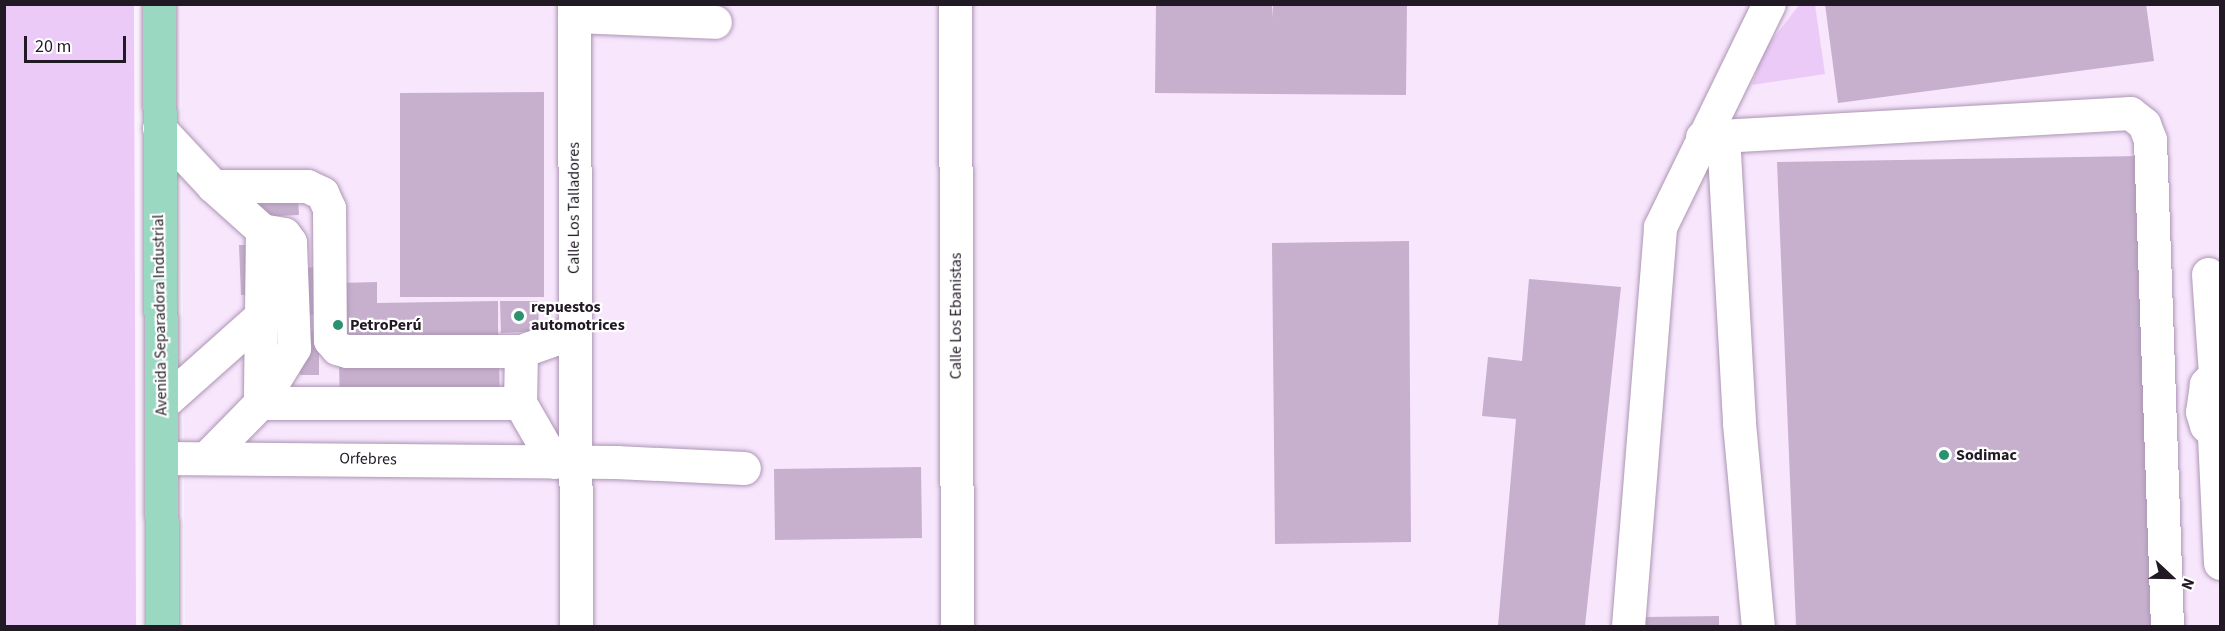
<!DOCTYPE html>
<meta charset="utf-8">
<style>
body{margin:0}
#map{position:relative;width:2225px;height:631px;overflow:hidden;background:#fcf2ff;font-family:"Source Sans 3",sans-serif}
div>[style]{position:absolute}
.built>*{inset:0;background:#f8e6fd}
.green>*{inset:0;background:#eccaf7}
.building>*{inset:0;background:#c6b0ce}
.roads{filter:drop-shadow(0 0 2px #ac95b3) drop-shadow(0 0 2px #ac95b3)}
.minor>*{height:33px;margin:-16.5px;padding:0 16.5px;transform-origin:16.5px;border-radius:16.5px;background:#fff}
.major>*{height:33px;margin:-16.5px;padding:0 16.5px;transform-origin:16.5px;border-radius:16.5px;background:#9bd8c1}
.dots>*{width:16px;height:16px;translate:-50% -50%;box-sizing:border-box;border:3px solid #fff;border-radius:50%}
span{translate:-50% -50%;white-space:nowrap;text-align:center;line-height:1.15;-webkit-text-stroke:4.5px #fff;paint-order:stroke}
.street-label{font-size:16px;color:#211924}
.poi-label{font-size:16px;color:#211924;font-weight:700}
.left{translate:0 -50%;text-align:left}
.frame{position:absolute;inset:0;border:6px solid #211924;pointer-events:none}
.north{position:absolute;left:2141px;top:547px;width:60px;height:60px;-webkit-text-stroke:4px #fff;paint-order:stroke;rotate:112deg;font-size:16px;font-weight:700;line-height:24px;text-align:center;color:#211924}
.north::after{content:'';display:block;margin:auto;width:21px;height:27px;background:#211924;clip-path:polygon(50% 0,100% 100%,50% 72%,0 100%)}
.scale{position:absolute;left:24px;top:36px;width:102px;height:27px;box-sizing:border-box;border:3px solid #211924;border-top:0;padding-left:8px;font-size:18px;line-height:21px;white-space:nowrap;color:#211924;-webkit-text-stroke:4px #fff;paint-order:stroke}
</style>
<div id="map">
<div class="built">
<div style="clip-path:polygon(181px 5px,2220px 5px,2220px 626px,185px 626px)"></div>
</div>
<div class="green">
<div style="clip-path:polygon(4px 5px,134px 5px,136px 626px,5px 626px)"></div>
<div style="clip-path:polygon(1799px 5px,1815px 5px,1825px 74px,1752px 85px,1763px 52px)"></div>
</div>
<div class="building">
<div style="clip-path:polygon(1156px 4px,1272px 4px,1272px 18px,1273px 4px,1407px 4px,1406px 95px,1155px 93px)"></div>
<div style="clip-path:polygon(1825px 4px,2146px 4px,2154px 61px,1838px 103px)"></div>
<div style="clip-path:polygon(544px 92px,544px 297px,400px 297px,400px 93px)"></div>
<div style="clip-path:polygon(2140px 156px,2157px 626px,1796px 626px,1777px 162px)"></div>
<div style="clip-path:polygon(298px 199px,299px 215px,251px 217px,250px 201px)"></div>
<div style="clip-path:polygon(1409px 241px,1411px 542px,1275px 544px,1272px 243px)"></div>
<div style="clip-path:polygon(239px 245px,258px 245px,260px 294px,241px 295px)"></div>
<div style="clip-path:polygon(321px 267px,324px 314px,301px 316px,298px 268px)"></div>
<div style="clip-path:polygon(1529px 279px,1621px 287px,1585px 626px,1498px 626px,1516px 419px,1482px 416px,1488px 357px,1522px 361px)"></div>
<div style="clip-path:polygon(377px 282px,377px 303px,498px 301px,498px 342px,342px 345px,340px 283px)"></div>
<div style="clip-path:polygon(500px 301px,538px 301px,539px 331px,501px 333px)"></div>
<div style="clip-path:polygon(299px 331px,319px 331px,319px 375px,300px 375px)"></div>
<div style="clip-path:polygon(499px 358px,500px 406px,340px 410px,339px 362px)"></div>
<div style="clip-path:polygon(921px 467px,922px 538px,775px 540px,774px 469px)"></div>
<div style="clip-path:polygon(1719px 616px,1719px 626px,1646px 626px,1646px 617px)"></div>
</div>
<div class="roads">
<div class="minor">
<div style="left:574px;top:4px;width:622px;rotate:89.82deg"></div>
<div style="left:955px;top:4px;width:622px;rotate:89.82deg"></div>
<div style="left:574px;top:16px;width:141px;rotate:2.4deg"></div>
<div style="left:159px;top:128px;width:79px;rotate:47deg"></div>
<div style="left:213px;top:186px;width:94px"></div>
<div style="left:307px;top:186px;width:17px;rotate:25deg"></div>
<div style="left:322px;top:193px;width:17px;rotate:65deg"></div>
<div style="left:329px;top:208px;width:132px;rotate:89.6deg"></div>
<div style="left:330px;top:340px;width:11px;rotate:49deg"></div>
<div style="left:337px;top:348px;width:10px;rotate:17deg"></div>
<div style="left:347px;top:351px;width:174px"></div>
<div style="left:521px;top:351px;width:56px;rotate:-19.7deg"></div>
<div style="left:1723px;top:135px;width:288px;rotate:86.8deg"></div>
<div style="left:1739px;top:423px;width:204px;rotate:84.7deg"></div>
<div style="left:1702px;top:137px;width:429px;rotate:-3.2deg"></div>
<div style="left:2130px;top:113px;width:18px;rotate:38deg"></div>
<div style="left:2144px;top:124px;width:17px;rotate:69deg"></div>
<div style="left:2150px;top:140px;width:486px;rotate:88deg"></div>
<div style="left:213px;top:186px;width:66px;rotate:41.9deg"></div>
<div style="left:262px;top:230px;width:173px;rotate:90.7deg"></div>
<div style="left:260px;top:403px;width:260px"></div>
<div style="left:520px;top:403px;width:52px;rotate:-88.9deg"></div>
<div style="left:2208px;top:274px;width:99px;rotate:86deg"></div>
<div style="left:2220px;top:369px;width:21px;rotate:133deg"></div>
<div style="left:2206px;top:384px;width:28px;rotate:98deg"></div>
<div style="left:2202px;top:412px;width:14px;rotate:73deg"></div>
<div style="left:2206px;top:425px;width:21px;rotate:47deg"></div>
<div style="left:520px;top:403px;width:68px;rotate:60deg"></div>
<div style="left:161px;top:405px;width:134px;rotate:-41.7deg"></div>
<div style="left:2214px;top:436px;width:127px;rotate:87.3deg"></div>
<div style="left:207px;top:457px;width:76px;rotate:-45.5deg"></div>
<div style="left:260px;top:403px;width:65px;rotate:-58.3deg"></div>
<div style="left:294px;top:348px;width:106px;rotate:-92.2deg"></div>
<div style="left:290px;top:242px;width:10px;rotate:-127deg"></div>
<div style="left:284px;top:234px;width:22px;rotate:-170deg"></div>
<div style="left:162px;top:458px;width:454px;rotate:0.5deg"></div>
<div style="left:616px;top:462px;width:128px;rotate:2.7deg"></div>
<div style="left:1628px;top:626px;width:400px;rotate:-85.4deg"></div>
<div style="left:1660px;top:227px;width:248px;rotate:-64deg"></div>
</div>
<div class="major">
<div style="left:159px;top:4px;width:622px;rotate:89.72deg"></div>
</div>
</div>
<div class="dots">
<div style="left:519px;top:316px;background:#2a9270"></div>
<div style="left:338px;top:325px;background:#2a9270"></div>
<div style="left:1944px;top:455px;background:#2a9270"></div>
</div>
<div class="street-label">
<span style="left:574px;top:208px;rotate:-90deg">Calle Los Talladores</span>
<span style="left:160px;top:315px;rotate:-91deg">Avenida Separadora Industrial</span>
<span style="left:956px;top:316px;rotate:-90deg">Calle Los Ebanistas</span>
<span style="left:368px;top:459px;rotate:1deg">Orfebres</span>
</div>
<div class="poi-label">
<span class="left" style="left:531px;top:316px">repuestos<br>automotrices</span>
<span class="left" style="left:350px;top:325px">PetroPerú</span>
<span class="left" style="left:1956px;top:455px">Sodimac</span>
</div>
<div class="frame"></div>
<div class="north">N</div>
<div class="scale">20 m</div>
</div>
